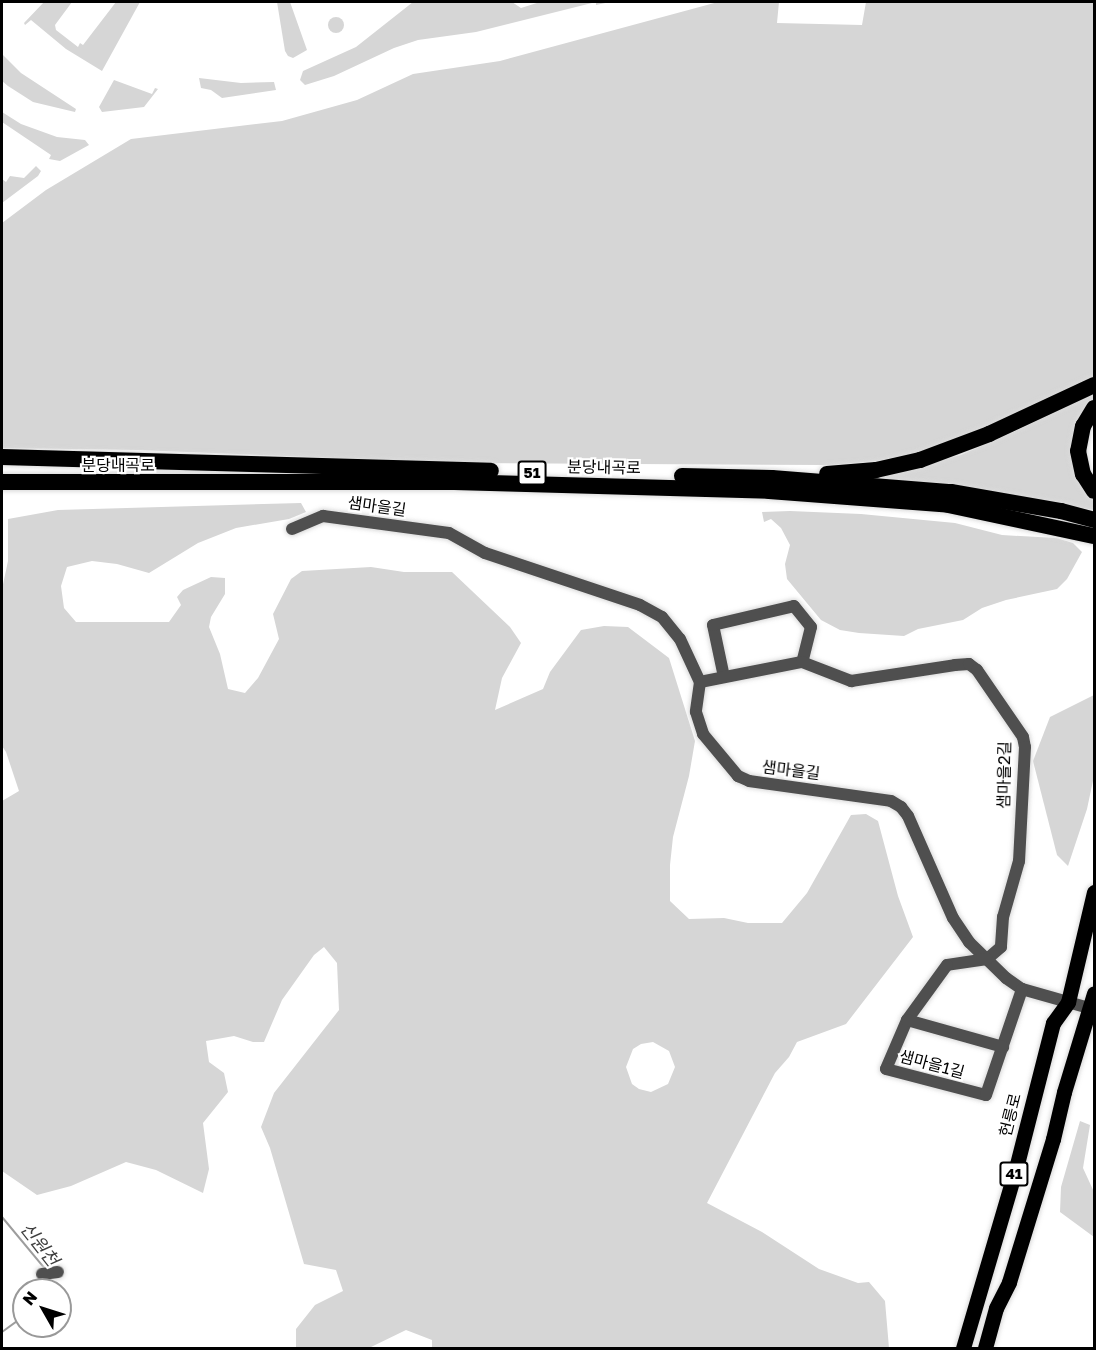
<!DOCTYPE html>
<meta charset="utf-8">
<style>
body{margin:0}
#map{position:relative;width:1096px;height:1350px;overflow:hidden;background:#fff;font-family:"Golos Text","Noto Sans KR",sans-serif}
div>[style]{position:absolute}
.green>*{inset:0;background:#d6d6d6}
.round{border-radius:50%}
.stream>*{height:2px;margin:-1px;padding:0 1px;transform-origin:1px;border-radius:1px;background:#9d9d9d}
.roads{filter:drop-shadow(0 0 2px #dbdbdb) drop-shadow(0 0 2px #dbdbdb)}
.minor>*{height:12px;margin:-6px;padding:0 6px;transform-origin:6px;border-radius:6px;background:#4f4f4f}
.major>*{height:15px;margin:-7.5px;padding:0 7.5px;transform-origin:7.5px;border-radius:7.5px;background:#000}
.highway>*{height:16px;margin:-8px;padding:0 8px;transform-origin:8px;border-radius:8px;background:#000}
span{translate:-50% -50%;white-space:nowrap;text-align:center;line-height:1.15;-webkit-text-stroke:4.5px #fff;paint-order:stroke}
.shield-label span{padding:2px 4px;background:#fff;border:2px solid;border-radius:4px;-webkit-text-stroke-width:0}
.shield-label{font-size:15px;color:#000;font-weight:700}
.street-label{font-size:16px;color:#000}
.water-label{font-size:18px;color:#3e3e3e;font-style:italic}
.frame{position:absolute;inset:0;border:3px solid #000;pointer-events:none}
.north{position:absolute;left:12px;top:1278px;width:60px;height:60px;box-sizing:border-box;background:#fff;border:2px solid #999;border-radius:50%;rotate:309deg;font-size:16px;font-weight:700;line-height:24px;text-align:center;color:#000}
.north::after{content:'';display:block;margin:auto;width:21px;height:27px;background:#000;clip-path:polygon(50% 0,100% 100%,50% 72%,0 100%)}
</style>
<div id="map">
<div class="green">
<div style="clip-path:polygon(44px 2px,72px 2px,55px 25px,56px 30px,78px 47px,80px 43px,83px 45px,116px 2px,140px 2px,102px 71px,66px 49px,31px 20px,25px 25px,24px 23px)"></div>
<div style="clip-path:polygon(277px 2px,290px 2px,307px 50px,293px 58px,288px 56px,285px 51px)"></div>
<div style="clip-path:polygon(413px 2px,512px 2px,521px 8px,540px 2px,610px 2px,596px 5px,596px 2px,476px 32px,418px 40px,394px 48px,334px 76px,305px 85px,300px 80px,303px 71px,356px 47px)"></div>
<div style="clip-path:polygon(718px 2px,779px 2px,777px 23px,862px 25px,866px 2px,1094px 2px,1094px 377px,974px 436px,922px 452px,877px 461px,829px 465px,459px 463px,137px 450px,2px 448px,2px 223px,46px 190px,131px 139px,282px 121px,357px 100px,413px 74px,500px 61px)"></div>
<div class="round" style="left:328px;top:17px;width:16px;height:16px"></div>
<div style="clip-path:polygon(2px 54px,21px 73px,76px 109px,75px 112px,33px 102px,8px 86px,2px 81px)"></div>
<div style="clip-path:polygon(199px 78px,241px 83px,274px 82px,276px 90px,222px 98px,211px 90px,201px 88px)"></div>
<div style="clip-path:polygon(114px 80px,152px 94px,155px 88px,158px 89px,144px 107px,102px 112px,99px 107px)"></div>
<div style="clip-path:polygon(2px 112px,21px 124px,57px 137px,85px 140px,89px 145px,60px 161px,49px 159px,51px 155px,2px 122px)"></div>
<div style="clip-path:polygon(36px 166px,41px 171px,38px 176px,2px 203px,2px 179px,6px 182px,10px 176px,24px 178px)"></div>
<div style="clip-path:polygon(1094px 391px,1094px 401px,1079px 419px,1073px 433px,1071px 450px,1089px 495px,1094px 500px,1094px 510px,982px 490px,870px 477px,961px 455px,1024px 427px)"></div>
<div style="clip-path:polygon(evenodd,301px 503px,306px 512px,289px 519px,236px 528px,198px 543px,149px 573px,117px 564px,92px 561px,67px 567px,61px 586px,64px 608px,76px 622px,169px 622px,181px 605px,177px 597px,183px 590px,211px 577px,225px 578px,225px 594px,211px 617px,209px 627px,220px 654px,228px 689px,245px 693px,258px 678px,279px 639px,273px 614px,291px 579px,302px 571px,371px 567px,404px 572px,452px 572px,510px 627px,521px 643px,502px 678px,495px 710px,543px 689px,550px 672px,581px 630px,604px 626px,628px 627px,669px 658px,695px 741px,689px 776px,673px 837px,670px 865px,670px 901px,689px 919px,724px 918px,748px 923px,782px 923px,807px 893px,851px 815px,866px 814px,878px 821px,898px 896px,913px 937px,846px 1024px,797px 1042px,789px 1057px,775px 1073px,707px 1203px,762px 1232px,819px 1269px,858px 1283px,869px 1282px,885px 1301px,889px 1348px,432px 1348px,432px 1340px,406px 1330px,369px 1348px,296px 1348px,296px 1329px,315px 1305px,343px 1291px,336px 1270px,304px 1264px,270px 1148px,261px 1127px,274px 1093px,339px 1010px,337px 963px,324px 947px,314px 955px,282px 1000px,264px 1042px,253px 1042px,234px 1036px,206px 1041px,209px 1062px,224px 1073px,228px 1092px,203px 1123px,209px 1169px,203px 1193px,156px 1170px,126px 1162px,71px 1186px,37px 1195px,2px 1171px,2px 801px,19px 791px,6px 752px,2px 746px,2px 589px,8px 561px,8px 519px,58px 510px,301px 503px,653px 1042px,669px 1051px,675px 1067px,668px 1084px,651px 1092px,639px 1089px,632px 1084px,626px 1067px,633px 1049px,641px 1044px,653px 1042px)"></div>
<div style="clip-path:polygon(790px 511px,861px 514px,955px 523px,1002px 535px,1056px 538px,1073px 543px,1082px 552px,1067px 579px,1057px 589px,1006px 600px,982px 608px,963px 620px,918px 629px,904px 636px,859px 633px,840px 630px,821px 620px,787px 579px,785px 564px,790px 545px,781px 528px,771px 519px,764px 522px,762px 512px)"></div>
<div style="clip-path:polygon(1094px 695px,1094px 776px,1087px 809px,1068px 866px,1057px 855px,1033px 761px,1050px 717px)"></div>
<div style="clip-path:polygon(1080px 1121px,1090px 1125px,1083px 1168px,1094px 1192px,1094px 1237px,1060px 1212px,1061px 1187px)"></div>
</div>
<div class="stream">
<div style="left:2px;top:1217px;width:69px;rotate:50.3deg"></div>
<div style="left:50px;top:1290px;width:13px;rotate:-90deg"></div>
<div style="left:2px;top:1332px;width:27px;rotate:-36deg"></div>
</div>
<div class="roads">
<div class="minor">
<div style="left:292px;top:529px;width:34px;rotate:-23deg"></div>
<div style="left:323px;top:516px;width:127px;rotate:7.7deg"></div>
<div style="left:449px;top:533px;width:41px;rotate:29.1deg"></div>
<div style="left:485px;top:553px;width:163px;rotate:18.5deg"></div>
<div style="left:640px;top:605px;width:25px;rotate:29deg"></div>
<div style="left:662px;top:617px;width:28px;rotate:51deg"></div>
<div style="left:680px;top:639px;width:47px;rotate:65.1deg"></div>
<div style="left:700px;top:682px;width:30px;rotate:98deg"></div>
<div style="left:696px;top:712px;width:23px;rotate:72deg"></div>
<div style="left:703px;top:734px;width:55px;rotate:50.2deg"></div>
<div style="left:738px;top:776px;width:12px;rotate:24deg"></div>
<div style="left:749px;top:781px;width:143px;rotate:8deg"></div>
<div style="left:891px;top:801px;width:12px;rotate:31deg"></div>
<div style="left:901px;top:807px;width:11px;rotate:52deg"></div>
<div style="left:908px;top:816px;width:111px;rotate:66.2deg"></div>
<div style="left:953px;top:918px;width:29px;rotate:56deg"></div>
<div style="left:969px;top:942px;width:52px;rotate:44.2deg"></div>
<div style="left:1006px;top:978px;width:19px;rotate:35deg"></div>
<div style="left:1022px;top:989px;width:70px;rotate:15.8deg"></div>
<div style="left:724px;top:677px;width:53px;rotate:-101.9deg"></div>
<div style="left:713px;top:625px;width:83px;rotate:-13.2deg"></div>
<div style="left:794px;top:606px;width:27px;rotate:51deg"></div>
<div style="left:811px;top:627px;width:36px;rotate:104deg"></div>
<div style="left:700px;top:682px;width:104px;rotate:-11.1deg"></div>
<div style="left:802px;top:662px;width:53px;rotate:21.2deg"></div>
<div style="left:851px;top:681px;width:105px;rotate:-8.7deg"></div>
<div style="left:955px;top:665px;width:14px;rotate:-4deg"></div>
<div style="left:969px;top:664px;width:10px;rotate:37deg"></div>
<div style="left:977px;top:670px;width:81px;rotate:55.5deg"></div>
<div style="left:1023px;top:737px;width:10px;rotate:79deg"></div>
<div style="left:1025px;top:747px;width:114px;rotate:93deg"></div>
<div style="left:1019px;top:861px;width:58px;rotate:105.9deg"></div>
<div style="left:1003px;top:917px;width:30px;rotate:94deg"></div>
<div style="left:1001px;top:947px;width:18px;rotate:139deg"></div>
<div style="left:987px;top:959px;width:40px;rotate:171.5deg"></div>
<div style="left:947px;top:965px;width:68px;rotate:126deg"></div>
<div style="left:907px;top:1020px;width:53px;rotate:113.2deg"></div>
<div style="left:886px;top:1069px;width:103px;rotate:14.6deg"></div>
<div style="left:986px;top:1095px;width:112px;rotate:-71.2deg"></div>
<div style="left:907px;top:1020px;width:100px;rotate:15.7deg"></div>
<div style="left:42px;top:1274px;width:16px;rotate:-7deg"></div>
</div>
<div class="major">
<div style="left:963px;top:1348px;width:188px;rotate:-73.6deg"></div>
<div style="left:1016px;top:1168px;width:150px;rotate:-75.7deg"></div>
<div style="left:1053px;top:1023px;width:26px;rotate:-54deg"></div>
<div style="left:1068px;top:1002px;width:113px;rotate:-76.7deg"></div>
<div style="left:985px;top:1348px;width:41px;rotate:-74.6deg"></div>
<div style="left:996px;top:1308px;width:29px;rotate:-63deg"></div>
<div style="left:1009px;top:1282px;width:150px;rotate:-72.9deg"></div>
<div style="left:1053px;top:1139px;width:48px;rotate:-76.8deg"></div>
<div style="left:1064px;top:1092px;width:103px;rotate:-73.1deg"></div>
</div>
<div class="highway">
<div style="left:1094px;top:408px;width:21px;rotate:121deg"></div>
<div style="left:1083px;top:426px;width:25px;rotate:101deg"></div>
<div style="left:1078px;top:451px;width:24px;rotate:78deg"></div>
<div style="left:1083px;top:474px;width:20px;rotate:57deg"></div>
<div style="left:2px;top:457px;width:489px;rotate:1.6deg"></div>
<div style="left:827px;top:474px;width:49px;rotate:-4.7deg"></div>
<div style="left:876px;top:470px;width:45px;rotate:-12.8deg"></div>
<div style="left:920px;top:460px;width:74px;rotate:-20.6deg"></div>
<div style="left:989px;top:434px;width:116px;rotate:-25deg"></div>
<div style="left:682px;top:476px;width:90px;rotate:1.3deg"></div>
<div style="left:772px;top:478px;width:180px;rotate:4.5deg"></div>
<div style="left:951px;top:492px;width:112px;rotate:9.8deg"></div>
<div style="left:1061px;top:511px;width:34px;rotate:15deg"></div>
<div style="left:2px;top:482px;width:452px"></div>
<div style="left:454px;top:482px;width:315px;rotate:1.6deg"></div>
<div style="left:769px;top:491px;width:181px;rotate:4.4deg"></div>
<div style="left:949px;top:505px;width:148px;rotate:12.1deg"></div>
</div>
</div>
<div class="shield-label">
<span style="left:532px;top:473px">51</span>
<span style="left:1014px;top:1174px">41</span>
</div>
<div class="street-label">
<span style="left:118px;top:465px">분당내곡로</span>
<span style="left:604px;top:467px;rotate:1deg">분당내곡로</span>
<span style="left:377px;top:506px;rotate:8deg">샘마을길</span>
<span style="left:791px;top:770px;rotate:7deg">샘마을길</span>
<span style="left:1004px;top:775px;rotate:-89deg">샘마을2길</span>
<span style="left:932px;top:1064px;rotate:15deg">샘마을1길</span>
<span style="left:1010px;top:1115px;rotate:-76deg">헌릉로</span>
</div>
<div class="water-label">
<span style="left:40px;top:1244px;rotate:52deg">신원천</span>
</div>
<div class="frame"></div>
<div class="north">N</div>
</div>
